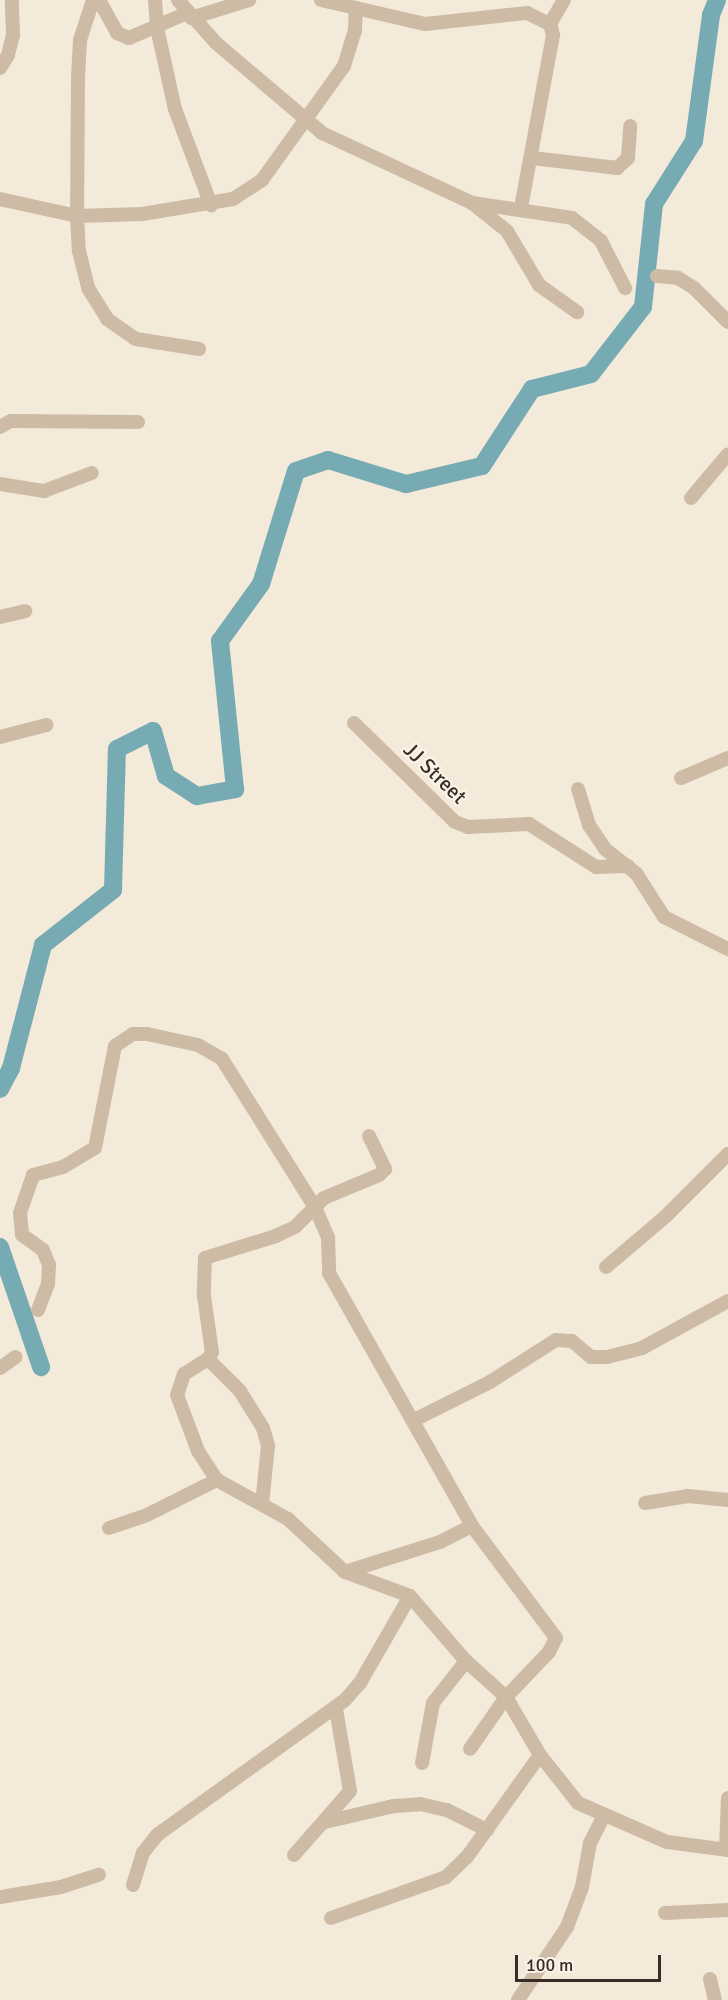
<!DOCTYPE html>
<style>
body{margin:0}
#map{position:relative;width:728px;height:2000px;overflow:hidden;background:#f4eada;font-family:Signika,sans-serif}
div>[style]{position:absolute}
.river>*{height:18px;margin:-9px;padding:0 9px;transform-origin:9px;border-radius:9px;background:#77abb3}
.minor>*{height:14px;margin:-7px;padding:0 7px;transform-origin:7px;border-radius:7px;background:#cdbba5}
span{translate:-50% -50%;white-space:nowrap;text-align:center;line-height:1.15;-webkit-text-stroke:4.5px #fbf3e7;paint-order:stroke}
.street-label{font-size:21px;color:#382e27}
.scale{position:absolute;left:515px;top:1955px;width:146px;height:27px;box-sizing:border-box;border:3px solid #382e27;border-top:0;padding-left:8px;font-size:18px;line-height:21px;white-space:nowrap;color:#382e27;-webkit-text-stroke:4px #fbf3e7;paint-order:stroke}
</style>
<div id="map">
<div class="river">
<div style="left:0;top:1089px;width:24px;rotate:-62deg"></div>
<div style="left:11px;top:1068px;width:127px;rotate:-75.4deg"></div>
<div style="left:43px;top:945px;width:89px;rotate:-38.2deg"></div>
<div style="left:113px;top:890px;width:141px;rotate:-88.4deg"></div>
<div style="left:117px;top:749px;width:40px;rotate:-26.6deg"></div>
<div style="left:153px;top:731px;width:47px;rotate:73.9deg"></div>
<div style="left:166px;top:776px;width:37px;rotate:33deg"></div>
<div style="left:197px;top:796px;width:39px;rotate:-10deg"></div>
<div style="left:235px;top:789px;width:149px;rotate:-95.8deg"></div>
<div style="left:220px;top:641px;width:70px;rotate:-54.3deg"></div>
<div style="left:261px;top:584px;width:118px;rotate:-72.8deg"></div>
<div style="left:296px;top:471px;width:34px;rotate:-19deg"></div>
<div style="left:328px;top:460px;width:82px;rotate:17.1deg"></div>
<div style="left:406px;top:484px;width:78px;rotate:-13.3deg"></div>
<div style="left:482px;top:466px;width:92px;rotate:-57deg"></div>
<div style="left:532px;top:389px;width:61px;rotate:-14.3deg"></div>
<div style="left:591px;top:374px;width:85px;rotate:-52.2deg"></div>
<div style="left:643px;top:307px;width:104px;rotate:-83.9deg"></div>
<div style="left:654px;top:204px;width:75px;rotate:-57.6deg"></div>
<div style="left:694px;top:141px;width:127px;rotate:-82.3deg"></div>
<div style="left:711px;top:15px;width:16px;rotate:-68deg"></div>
<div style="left:0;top:1247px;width:127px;rotate:71.1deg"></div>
</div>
<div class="minor">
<div style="left:93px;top:0;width:42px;rotate:108deg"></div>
<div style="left:80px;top:40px;width:38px;rotate:93deg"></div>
<div style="left:78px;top:78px;width:138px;rotate:90.4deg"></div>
<div style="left:77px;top:216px;width:35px;rotate:87deg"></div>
<div style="left:79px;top:251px;width:38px;rotate:76deg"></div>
<div style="left:88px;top:288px;width:36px;rotate:58deg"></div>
<div style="left:107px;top:319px;width:35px;rotate:35deg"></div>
<div style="left:136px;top:339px;width:64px;rotate:9deg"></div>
<div style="left:99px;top:0;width:38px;rotate:61deg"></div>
<div style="left:117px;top:33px;width:13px;rotate:23deg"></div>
<div style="left:129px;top:38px;width:63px;rotate:-23.3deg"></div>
<div style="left:155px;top:0;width:28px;rotate:86deg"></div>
<div style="left:157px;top:28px;width:83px;rotate:77.5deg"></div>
<div style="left:175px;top:109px;width:103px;rotate:69.4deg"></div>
<div style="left:178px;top:0;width:57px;rotate:48.5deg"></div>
<div style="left:216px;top:43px;width:139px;rotate:40.3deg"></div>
<div style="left:322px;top:133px;width:166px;rotate:25deg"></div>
<div style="left:472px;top:203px;width:101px;rotate:8.5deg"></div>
<div style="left:572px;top:218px;width:37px;rotate:38deg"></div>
<div style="left:601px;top:241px;width:53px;rotate:62.9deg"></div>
<div style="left:321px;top:0;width:107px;rotate:13deg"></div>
<div style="left:425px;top:24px;width:103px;rotate:-6.2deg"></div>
<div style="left:527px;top:13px;width:25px;rotate:26deg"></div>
<div style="left:550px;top:24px;width:11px;rotate:75deg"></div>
<div style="left:553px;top:35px;width:176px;rotate:100.5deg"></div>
<div style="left:191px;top:18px;width:61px;rotate:-17.2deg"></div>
<div style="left:550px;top:24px;width:28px;rotate:-60deg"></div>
<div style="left:0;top:68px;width:15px;rotate:-58deg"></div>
<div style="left:8px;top:55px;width:21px;rotate:-76deg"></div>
<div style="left:13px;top:35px;width:35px;rotate:-92deg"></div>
<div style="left:532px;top:158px;width:86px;rotate:6.7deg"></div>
<div style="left:617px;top:168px;width:15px;rotate:-42deg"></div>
<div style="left:628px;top:158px;width:32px;rotate:-86deg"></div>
<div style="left:0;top:199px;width:79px;rotate:12.4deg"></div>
<div style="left:77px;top:216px;width:65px;rotate:-1.8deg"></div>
<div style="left:142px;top:214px;width:92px;rotate:-9.4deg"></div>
<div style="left:233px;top:199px;width:35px;rotate:-33deg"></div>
<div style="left:262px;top:180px;width:140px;rotate:-54.3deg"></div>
<div style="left:344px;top:66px;width:37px;rotate:-73deg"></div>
<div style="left:355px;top:31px;width:23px;rotate:-88deg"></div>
<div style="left:472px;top:203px;width:45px;rotate:38.7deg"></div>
<div style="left:507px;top:231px;width:63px;rotate:59.3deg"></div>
<div style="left:539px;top:285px;width:47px;rotate:35.4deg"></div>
<div style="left:657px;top:276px;width:21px;rotate:5deg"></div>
<div style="left:678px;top:278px;width:19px;rotate:32deg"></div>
<div style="left:694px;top:288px;width:48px;rotate:45deg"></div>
<div style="left:0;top:427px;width:13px;rotate:-29deg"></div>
<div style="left:11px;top:421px;width:127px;rotate:0.5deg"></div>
<div style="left:0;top:484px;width:45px;rotate:9deg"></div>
<div style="left:44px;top:491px;width:51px;rotate:-20.6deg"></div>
<div style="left:691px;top:498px;width:57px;rotate:-49.9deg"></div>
<div style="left:0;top:617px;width:26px;rotate:-13deg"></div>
<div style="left:354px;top:723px;width:141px;rotate:44.4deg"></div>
<div style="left:455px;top:822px;width:14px;rotate:21deg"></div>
<div style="left:468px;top:827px;width:61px;rotate:-2.8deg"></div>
<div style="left:529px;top:824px;width:80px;rotate:32.7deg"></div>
<div style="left:596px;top:867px;width:32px;rotate:-2deg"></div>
<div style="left:0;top:737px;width:48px;rotate:-14.6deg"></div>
<div style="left:681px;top:778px;width:51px;rotate:-23.1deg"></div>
<div style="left:578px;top:789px;width:38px;rotate:73deg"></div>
<div style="left:589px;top:825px;width:29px;rotate:56deg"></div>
<div style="left:605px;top:849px;width:39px;rotate:38deg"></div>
<div style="left:636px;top:873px;width:52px;rotate:57.5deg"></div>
<div style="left:664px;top:917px;width:72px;rotate:26.6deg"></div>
<div style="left:369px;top:1136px;width:37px;rotate:64deg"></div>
<div style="left:385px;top:1169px;width:8px;rotate:135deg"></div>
<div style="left:379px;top:1175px;width:60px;rotate:157.3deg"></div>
<div style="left:324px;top:1198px;width:13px;rotate:135deg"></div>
<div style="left:315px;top:1207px;width:34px;rotate:67deg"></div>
<div style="left:328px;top:1238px;width:35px;rotate:88deg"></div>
<div style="left:329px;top:1273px;width:291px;rotate:60.5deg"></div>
<div style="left:472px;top:1526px;width:140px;rotate:53.1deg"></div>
<div style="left:556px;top:1638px;width:16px;rotate:117deg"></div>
<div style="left:549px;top:1652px;width:62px;rotate:133.7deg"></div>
<div style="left:506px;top:1697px;width:63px;rotate:124.7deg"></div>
<div style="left:606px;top:1267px;width:79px;rotate:-40.4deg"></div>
<div style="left:666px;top:1216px;width:88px;rotate:-45deg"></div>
<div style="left:38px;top:1310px;width:28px;rotate:-69deg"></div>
<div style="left:48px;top:1284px;width:19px;rotate:-87deg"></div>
<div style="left:49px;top:1265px;width:16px;rotate:-112deg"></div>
<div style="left:43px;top:1250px;width:26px;rotate:-144deg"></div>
<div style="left:22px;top:1235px;width:22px;rotate:-95deg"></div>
<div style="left:20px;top:1213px;width:40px;rotate:-71.1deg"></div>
<div style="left:33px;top:1175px;width:31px;rotate:-15deg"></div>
<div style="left:63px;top:1167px;width:37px;rotate:-31deg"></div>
<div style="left:95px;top:1148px;width:104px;rotate:-78.9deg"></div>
<div style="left:115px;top:1046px;width:22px;rotate:-34deg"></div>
<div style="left:133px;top:1034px;width:14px"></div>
<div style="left:147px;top:1034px;width:52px;rotate:12.2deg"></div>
<div style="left:198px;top:1045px;width:28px;rotate:30deg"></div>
<div style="left:222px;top:1059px;width:175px;rotate:57.9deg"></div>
<div style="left:315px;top:1207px;width:28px;rotate:135deg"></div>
<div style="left:295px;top:1227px;width:21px;rotate:155deg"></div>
<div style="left:276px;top:1236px;width:74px;rotate:162.8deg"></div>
<div style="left:205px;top:1258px;width:38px;rotate:92deg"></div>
<div style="left:204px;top:1296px;width:57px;rotate:81.9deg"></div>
<div style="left:212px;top:1352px;width:8px;rotate:120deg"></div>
<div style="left:208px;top:1359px;width:28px;rotate:148deg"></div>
<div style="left:184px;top:1374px;width:22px;rotate:108deg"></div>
<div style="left:177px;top:1395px;width:60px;rotate:69.4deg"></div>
<div style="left:198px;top:1451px;width:35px;rotate:57deg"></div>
<div style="left:217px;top:1480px;width:81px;rotate:28.8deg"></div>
<div style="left:288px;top:1519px;width:78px;rotate:42.9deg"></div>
<div style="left:345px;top:1572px;width:69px;rotate:20.3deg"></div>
<div style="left:410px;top:1596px;width:86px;rotate:49.3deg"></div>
<div style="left:466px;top:1661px;width:54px;rotate:42deg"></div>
<div style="left:506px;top:1697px;width:67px;rotate:59.6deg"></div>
<div style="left:540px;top:1755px;width:61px;rotate:51.6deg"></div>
<div style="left:578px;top:1803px;width:97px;rotate:23.7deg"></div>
<div style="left:667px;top:1842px;width:62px;rotate:7.5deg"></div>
<div style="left:208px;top:1359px;width:45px;rotate:45deg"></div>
<div style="left:240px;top:1391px;width:44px;rotate:58.1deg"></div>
<div style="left:263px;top:1428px;width:19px;rotate:74deg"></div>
<div style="left:268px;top:1446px;width:58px;rotate:95.9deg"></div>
<div style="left:0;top:1368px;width:19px;rotate:-35deg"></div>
<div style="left:414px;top:1420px;width:85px;rotate:-26.6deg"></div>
<div style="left:490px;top:1382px;width:78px;rotate:-32.5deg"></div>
<div style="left:556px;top:1340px;width:16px;rotate:4deg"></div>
<div style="left:572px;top:1341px;width:25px;rotate:40deg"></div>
<div style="left:591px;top:1357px;width:16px"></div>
<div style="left:607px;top:1357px;width:36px;rotate:-14deg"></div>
<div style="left:642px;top:1348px;width:98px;rotate:-28.7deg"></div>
<div style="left:645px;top:1503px;width:44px;rotate:-9.2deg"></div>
<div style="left:688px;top:1496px;width:40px;rotate:5.7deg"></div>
<div style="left:109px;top:1528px;width:40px;rotate:-18.9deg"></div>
<div style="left:147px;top:1515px;width:78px;rotate:-26.6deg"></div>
<div style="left:345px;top:1572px;width:100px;rotate:-17.5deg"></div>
<div style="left:440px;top:1542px;width:36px;rotate:-27deg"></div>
<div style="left:422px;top:1763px;width:61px;rotate:-79.6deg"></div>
<div style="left:433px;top:1703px;width:53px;rotate:-51.8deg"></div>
<div style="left:325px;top:1822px;width:71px;rotate:-13.1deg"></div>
<div style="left:394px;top:1806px;width:26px;rotate:-4deg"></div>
<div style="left:420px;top:1804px;width:28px;rotate:13deg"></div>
<div style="left:447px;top:1810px;width:45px;rotate:26.6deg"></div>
<div style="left:726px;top:1850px;width:52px;rotate:-87.8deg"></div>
<div style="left:294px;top:1855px;width:85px;rotate:-48.8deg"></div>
<div style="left:350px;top:1791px;width:83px;rotate:-99.7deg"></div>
<div style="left:133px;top:1885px;width:34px;rotate:-73deg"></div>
<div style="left:143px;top:1853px;width:23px;rotate:-52deg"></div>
<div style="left:157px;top:1835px;width:231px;rotate:-35.7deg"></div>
<div style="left:345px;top:1700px;width:23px;rotate:-49deg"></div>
<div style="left:360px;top:1683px;width:100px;rotate:-60.1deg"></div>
<div style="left:0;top:1897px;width:62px;rotate:-9.3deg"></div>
<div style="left:61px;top:1887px;width:40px;rotate:-18deg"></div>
<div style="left:665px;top:1913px;width:63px;rotate:-2.7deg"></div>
<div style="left:331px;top:1918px;width:122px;rotate:-19.6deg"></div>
<div style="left:446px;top:1877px;width:29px;rotate:-44deg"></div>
<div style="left:467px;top:1857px;width:125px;rotate:-54.4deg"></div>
<div style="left:710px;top:1979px;width:22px;rotate:77deg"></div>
<div style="left:518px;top:2000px;width:88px;rotate:-56.1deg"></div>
<div style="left:567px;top:1927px;width:43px;rotate:-69.4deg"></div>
<div style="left:582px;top:1887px;width:45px;rotate:-79.7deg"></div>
<div style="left:590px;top:1843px;width:30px;rotate:-63deg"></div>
</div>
<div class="street-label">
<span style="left:435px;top:773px;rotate:44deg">JJ Street</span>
</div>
<div class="scale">100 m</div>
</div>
